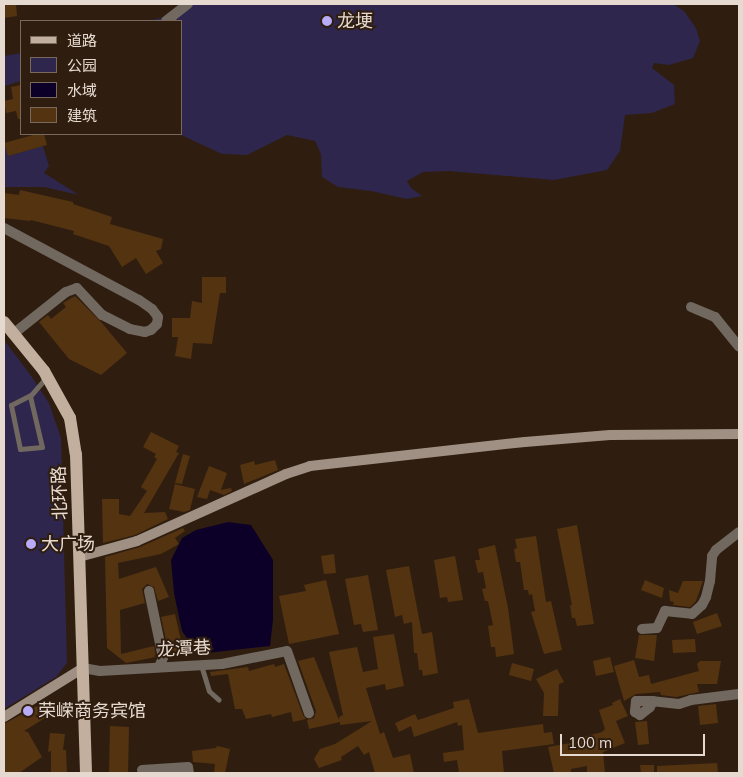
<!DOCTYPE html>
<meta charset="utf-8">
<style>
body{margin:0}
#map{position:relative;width:743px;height:777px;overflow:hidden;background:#2f1e0f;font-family:Mulish,"Noto Sans SC",sans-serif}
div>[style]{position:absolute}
.green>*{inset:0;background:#2e264c}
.water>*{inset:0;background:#0c0028}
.building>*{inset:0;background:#543310}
.lane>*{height:5px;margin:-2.5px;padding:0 2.5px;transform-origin:2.5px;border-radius:2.5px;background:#716860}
.street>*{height:10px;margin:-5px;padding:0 5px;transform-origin:5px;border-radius:5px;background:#716860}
.secondary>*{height:10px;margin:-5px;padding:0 5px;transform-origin:5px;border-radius:5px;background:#9f9083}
.primary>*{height:12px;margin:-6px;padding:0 6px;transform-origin:6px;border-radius:6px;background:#c2af9e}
.dots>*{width:14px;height:14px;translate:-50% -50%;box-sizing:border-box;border:2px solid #2f1e0f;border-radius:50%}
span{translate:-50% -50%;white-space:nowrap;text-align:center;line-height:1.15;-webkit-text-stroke:4px #2f1e0f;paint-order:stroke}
.poi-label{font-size:18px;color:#e6dad0}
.left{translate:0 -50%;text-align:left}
.street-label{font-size:18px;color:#e6dad0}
.frame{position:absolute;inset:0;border:5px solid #e6dad0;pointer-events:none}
.legend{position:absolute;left:20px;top:20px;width:162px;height:115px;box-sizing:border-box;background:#2f1e0f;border:1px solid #78695c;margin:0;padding:6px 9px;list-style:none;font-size:15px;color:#e6dad0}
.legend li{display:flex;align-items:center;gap:10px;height:25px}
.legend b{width:25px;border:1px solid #78695c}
.scale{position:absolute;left:560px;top:734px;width:145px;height:22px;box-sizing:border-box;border:2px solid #e6dad0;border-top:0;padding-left:6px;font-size:15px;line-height:18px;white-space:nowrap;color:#e6dad0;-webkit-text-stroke:4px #2f1e0f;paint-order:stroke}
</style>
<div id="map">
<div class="green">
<div style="clip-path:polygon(189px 4px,673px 4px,684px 11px,696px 28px,700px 41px,693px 58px,669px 65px,654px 63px,652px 68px,674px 85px,675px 104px,652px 113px,625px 115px,620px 151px,607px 170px,554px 180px,449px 171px,423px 172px,407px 181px,411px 188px,422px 196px,407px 199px,371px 191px,338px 187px,322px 177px,321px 154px,315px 141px,287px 135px,247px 155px,222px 154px,179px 134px,181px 134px,181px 21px,148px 21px,161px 18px)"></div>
<div style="clip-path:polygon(21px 53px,21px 81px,4px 86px,4px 56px)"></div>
<div style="clip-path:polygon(4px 142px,8px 156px,43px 146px,49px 166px,44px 173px,79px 195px,44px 187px,4px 187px)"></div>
<div style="clip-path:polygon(4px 340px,32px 377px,49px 403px,61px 438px,67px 663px,56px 677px,4px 709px)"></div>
</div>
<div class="water">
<div style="clip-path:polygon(228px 522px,251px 525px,273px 560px,273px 620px,270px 646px,198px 654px,182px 631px,174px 593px,171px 560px,182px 538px,196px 530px)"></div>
</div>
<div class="building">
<div style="clip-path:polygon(4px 4px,16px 4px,17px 16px,4px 18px)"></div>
<div style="clip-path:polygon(21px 85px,21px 119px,18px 119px,16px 111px,6px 113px,4px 101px,13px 99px,11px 87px)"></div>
<div style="clip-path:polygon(37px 134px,44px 134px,47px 145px,8px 156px,4px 143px)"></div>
<div style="clip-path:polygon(20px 190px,73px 202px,73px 204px,112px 217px,110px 224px,163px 239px,161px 249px,156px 251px,163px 263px,146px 274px,136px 258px,122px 267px,109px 246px,73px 234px,74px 231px,31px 220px,30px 221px,4px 218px,4px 193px,19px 195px)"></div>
<div style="clip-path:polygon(202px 277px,226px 277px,226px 293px,220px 293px,212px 344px,193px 343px,191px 359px,175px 356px,178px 337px,172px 337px,172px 318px,190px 318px,192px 301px,202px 303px)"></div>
<div style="clip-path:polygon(75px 296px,102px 323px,127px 353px,101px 375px,69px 359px,39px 322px,48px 315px,51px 319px,66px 307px,63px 303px)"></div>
<div style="clip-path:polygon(151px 432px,179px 446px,176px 452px,179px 453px,144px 513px,165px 512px,168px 519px,135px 535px,103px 543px,102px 499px,119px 499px,119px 514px,130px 516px,147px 491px,141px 487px,157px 459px,154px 457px,156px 454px,143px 447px)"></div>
<div style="clip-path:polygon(183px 454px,190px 456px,182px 484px,175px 483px)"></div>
<div style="clip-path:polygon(275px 460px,278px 470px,244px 484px,240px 465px,254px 461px,255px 465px)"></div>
<div style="clip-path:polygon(209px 466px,227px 473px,221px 490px,231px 488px,232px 491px,224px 495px,210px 490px,207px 499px,197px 497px)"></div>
<div style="clip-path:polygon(175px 484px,195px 489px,190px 510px,184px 512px,169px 509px)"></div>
<div style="clip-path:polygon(577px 525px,594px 624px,577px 626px,575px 618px,572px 618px,570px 605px,572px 605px,557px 529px)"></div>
<div style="clip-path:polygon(183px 528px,185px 531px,175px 538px,179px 544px,161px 554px,118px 563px,119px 579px,156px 567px,169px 597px,158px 601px,154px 587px,147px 584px,142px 589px,145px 603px,120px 610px,121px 654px,154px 646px,156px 657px,126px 663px,107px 648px,105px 557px,140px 547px)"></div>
<div style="clip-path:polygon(536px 536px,546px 602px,551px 601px,562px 650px,544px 654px,531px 612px,535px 611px,532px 594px,529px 595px,528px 590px,524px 590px,520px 562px,516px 562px,514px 549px,517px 548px,515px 539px)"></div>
<div style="clip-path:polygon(495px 545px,508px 608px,514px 654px,496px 657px,495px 647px,491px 647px,488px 626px,493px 625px,488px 601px,485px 601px,482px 589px,486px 588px,483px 572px,478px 573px,475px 560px,480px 560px,478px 549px)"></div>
<div style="clip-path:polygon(334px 554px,336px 573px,324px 574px,321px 556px)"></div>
<div style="clip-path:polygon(455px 556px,463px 600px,448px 602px,447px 597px,440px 598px,434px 560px)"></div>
<div style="clip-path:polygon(409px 566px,422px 634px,432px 632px,438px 673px,423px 676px,422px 670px,419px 670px,417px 653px,414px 653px,412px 622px,404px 624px,402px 615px,395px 617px,386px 570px)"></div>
<div style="clip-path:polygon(368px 575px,378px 630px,363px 632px,361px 624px,354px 625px,345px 579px)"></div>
<div style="clip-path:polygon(326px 580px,339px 634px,289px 644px,279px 596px,306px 591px,304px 585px)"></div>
<div style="clip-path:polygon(645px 580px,664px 588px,662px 598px,641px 590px)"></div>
<div style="clip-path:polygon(683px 581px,703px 581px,696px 601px,690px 607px,673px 605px,674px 602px,670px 601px,669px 590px,678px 593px)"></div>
<div style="clip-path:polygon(717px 613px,722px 626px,697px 634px,693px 622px)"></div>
<div style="clip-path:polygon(175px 614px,181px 641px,185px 640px,189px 653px,170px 658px,161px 617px)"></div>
<div style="clip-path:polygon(394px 634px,404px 686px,386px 690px,385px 684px,366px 688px,380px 734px,384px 732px,393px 758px,410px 754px,414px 773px,375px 773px,369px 752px,364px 755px,358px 746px,341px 757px,342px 760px,319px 768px,314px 759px,320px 749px,335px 744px,372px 721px,340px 725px,340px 722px,309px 729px,307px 720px,314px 718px,316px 711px,298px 661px,314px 657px,339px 720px,339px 717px,343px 715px,329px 652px,357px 647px,363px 672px,378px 669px,373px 637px)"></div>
<div style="clip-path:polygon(639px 635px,657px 635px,654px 661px,635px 658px)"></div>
<div style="clip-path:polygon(695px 639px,696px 652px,673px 653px,672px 640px)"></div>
<div style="clip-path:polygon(610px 657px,614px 672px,596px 676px,593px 661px)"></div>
<div style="clip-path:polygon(634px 660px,639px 677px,649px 675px,651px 684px,699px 671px,697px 664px,700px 661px,721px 661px,717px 684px,697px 684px,699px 692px,676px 697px,661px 695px,660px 692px,636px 694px,624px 701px,614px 666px)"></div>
<div style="clip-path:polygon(512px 663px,534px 669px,531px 681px,509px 675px)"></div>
<div style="clip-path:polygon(274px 664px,275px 667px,284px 664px,303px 715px,306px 719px,293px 722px,291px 712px,272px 717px,271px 714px,246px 719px,242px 709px,235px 709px,228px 674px,211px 676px,210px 672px,248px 667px,249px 671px)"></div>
<div style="clip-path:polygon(557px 669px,564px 682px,559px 684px,558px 716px,543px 716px,544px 693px,536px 679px)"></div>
<div style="clip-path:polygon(469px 699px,478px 733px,543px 724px,544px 733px,552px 732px,554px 744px,502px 751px,504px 773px,459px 773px,457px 760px,444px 762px,443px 753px,464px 750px,462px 725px,458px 726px,457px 722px,414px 737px,411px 726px,399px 732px,395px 723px,415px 714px,418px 720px,454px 708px,453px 702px)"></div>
<div style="clip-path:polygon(620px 699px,628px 716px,616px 721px,625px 743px,603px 752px,605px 773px,587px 773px,587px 766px,571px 769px,571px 773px,554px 773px,548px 747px,576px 742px,575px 739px,602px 732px,605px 729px,599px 710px,613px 705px,612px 703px)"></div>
<div style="clip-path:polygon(716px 704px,718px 723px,700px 725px,698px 706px)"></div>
<div style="clip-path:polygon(37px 706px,45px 718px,24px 731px,28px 732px,42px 757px,19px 773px,4px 773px,4px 724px)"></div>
<div style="clip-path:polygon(647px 721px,649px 744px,638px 745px,635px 722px)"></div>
<div style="clip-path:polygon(110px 726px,129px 727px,128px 773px,109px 773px)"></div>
<div style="clip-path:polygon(50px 733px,65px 734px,63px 750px,66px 750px,67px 773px,51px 773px,51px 751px,48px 752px)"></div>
<div style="clip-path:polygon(217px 746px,230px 749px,225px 773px,214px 773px,215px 764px,193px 762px,192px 751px,216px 748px)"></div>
<div style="clip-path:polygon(717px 763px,718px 773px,657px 773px,657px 766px)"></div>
<div style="clip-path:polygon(640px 765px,654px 765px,654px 773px,641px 773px)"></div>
</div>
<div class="lane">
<div style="left:30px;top:396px;width:52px;rotate:76.8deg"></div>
<div style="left:42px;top:447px;width:22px;rotate:175deg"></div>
<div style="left:20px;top:449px;width:45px;rotate:-101.6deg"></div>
<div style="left:11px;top:405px;width:22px;rotate:-27deg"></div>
<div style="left:31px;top:395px;width:18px;rotate:-49deg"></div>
<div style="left:43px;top:381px;width:5px;rotate:-79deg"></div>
<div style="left:201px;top:665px;width:27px;rotate:73deg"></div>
<div style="left:209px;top:691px;width:13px;rotate:42deg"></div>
</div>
<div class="street">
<div style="left:166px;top:21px;width:28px;rotate:-38deg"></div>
<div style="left:4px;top:228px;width:153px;rotate:28.1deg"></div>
<div style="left:139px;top:300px;width:16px;rotate:35deg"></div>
<div style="left:152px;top:309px;width:10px;rotate:53deg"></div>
<div style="left:158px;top:317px;width:7px;rotate:98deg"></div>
<div style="left:157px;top:324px;width:8px;rotate:135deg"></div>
<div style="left:151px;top:330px;width:6px;rotate:162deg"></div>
<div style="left:145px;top:332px;width:15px;rotate:-169deg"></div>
<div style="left:130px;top:329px;width:31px;rotate:-153deg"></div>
<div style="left:102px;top:315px;width:37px;rotate:-133deg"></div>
<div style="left:77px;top:288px;width:12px;rotate:160deg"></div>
<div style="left:66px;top:292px;width:68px;rotate:141.6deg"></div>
<div style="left:691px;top:307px;width:26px;rotate:23deg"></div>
<div style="left:715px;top:317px;width:38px;rotate:51deg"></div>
<div style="left:149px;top:591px;width:68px;rotate:78.2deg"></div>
<div style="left:163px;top:658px;width:10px;rotate:114deg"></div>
<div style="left:642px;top:629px;width:15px;rotate:-4deg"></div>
<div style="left:657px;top:628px;width:19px;rotate:-65deg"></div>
<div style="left:665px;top:611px;width:27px;rotate:6deg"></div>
<div style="left:692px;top:614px;width:13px;rotate:-42deg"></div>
<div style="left:702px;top:605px;width:9px;rotate:-63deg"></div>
<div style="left:706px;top:597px;width:16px;rotate:-76deg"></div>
<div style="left:710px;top:581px;width:25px;rotate:-85deg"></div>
<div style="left:712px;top:556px;width:7px;rotate:-56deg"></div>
<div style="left:716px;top:550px;width:29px;rotate:-38deg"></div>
<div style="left:83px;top:668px;width:17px;rotate:10deg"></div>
<div style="left:100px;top:671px;width:122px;rotate:-3.3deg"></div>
<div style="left:222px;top:664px;width:66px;rotate:-11.3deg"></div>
<div style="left:287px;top:651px;width:66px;rotate:70.5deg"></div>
<div style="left:653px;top:701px;width:7px;rotate:117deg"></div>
<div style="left:650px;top:707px;width:13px;rotate:141deg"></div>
<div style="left:640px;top:715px;width:6px;rotate:-149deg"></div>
<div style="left:635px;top:712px;width:11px;rotate:-85deg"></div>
<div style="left:636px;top:701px;width:15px"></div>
<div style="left:651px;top:701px;width:28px;rotate:6deg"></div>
<div style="left:679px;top:704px;width:13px;rotate:-18deg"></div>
<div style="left:691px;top:700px;width:48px;rotate:-7.1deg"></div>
<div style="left:142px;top:770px;width:46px;rotate:-3.7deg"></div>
<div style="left:188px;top:767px;width:6px;rotate:81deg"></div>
</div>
<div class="secondary">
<div style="left:79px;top:557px;width:60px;rotate:-15.4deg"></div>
<div style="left:137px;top:541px;width:163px;rotate:-24.2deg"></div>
<div style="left:286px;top:474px;width:25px;rotate:-18deg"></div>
<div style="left:310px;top:466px;width:216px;rotate:-6.4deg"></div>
<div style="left:525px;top:442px;width:85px;rotate:-4.7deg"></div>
<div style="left:610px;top:435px;width:129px;rotate:-0.4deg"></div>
<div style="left:4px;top:717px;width:93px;rotate:-31.8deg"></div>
</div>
<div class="primary">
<div style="left:4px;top:322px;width:63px;rotate:50.8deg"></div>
<div style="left:44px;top:371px;width:54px;rotate:61deg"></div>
<div style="left:70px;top:418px;width:36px;rotate:81deg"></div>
<div style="left:76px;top:454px;width:319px;rotate:88.2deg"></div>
</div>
<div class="dots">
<div style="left:327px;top:21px;background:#b8abf7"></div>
<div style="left:31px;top:544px;background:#b8abf7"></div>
<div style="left:28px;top:711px;background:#b8abf7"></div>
</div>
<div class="poi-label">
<span class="left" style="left:337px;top:21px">龙埂</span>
<span class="left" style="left:41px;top:544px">大广场</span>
<span class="left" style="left:38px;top:711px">荣嵘商务宾馆</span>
</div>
<div class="street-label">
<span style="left:60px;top:493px;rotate:-92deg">北环路</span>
<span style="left:184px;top:649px;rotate:-3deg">龙潭巷</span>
</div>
<div class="frame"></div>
<ul class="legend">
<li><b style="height:6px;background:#c2af9e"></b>道路</li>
<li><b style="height:14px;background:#2e264c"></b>公园</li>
<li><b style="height:14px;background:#0c0028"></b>水域</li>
<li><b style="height:14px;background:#543310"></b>建筑</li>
</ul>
<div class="scale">100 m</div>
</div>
